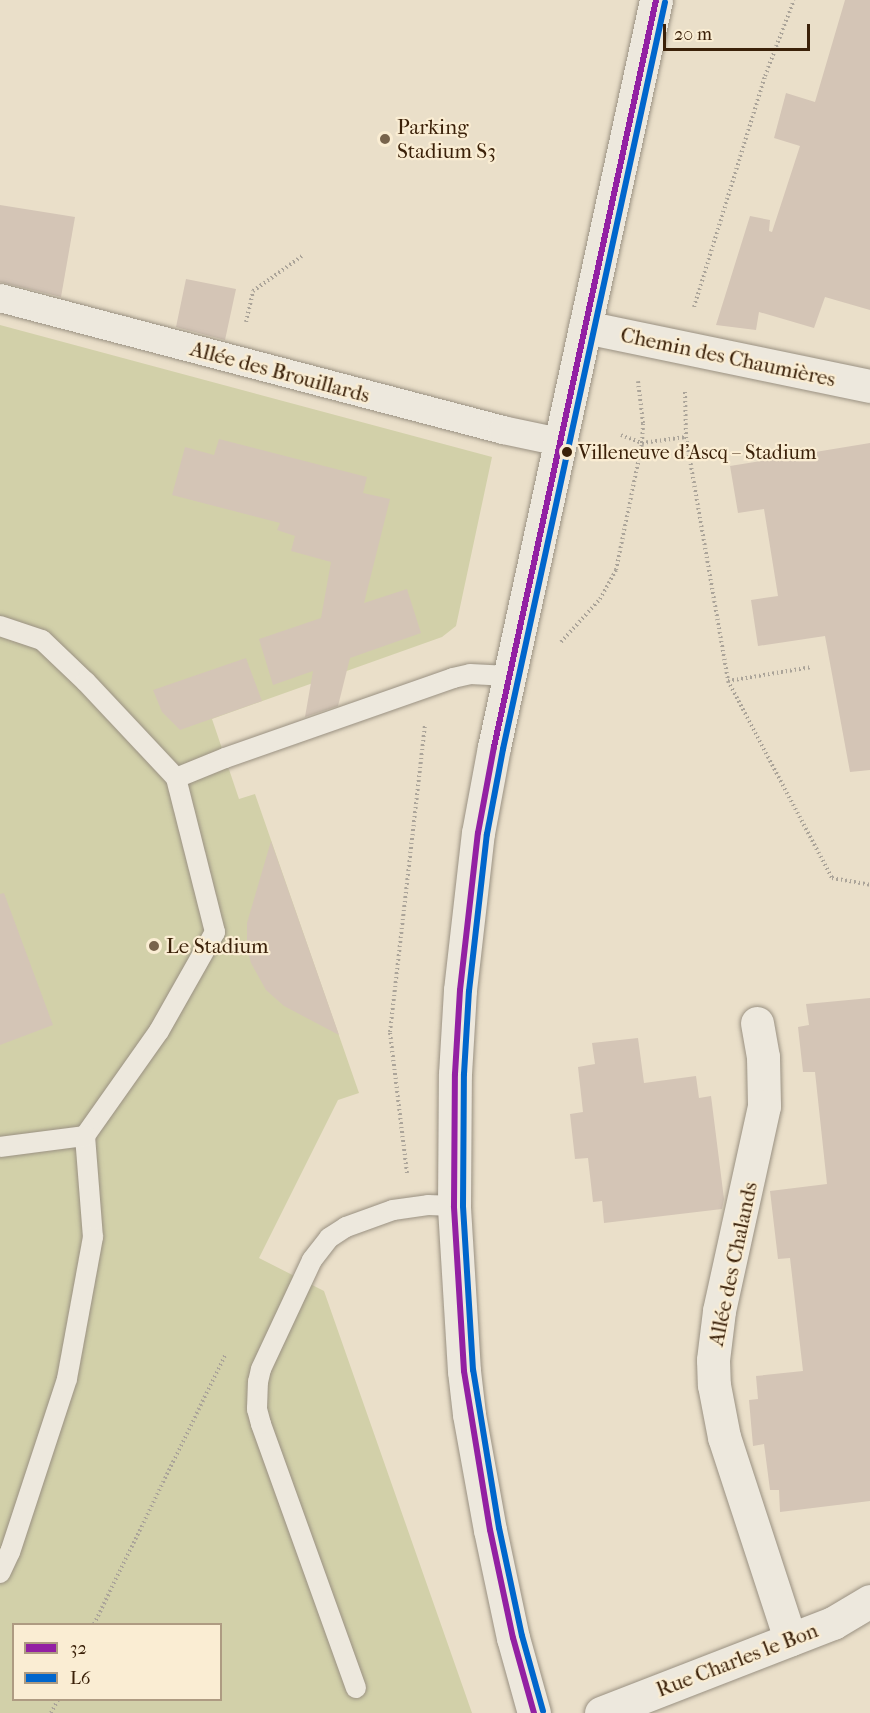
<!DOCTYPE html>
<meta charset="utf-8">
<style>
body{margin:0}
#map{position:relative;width:870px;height:1713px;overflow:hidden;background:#eadfc9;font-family:"IM FELL French Canon",serif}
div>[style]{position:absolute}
.green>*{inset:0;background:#d2d0a9}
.building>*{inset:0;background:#d4c5b6}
.path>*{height:4px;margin-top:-2px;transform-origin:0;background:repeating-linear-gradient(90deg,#aba499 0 1.5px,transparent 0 4.5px)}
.roads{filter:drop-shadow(0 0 2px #9a9182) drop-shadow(0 0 2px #9a9182)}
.service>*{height:20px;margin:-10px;padding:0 10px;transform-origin:10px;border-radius:10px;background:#ede8dd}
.pedestrian>*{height:28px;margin:-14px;padding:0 14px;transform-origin:14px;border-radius:14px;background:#ede8dd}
.minor>*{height:33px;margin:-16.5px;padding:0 16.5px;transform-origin:16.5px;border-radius:16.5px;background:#ede8dd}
.tertiary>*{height:33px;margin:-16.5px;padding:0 16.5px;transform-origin:16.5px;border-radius:16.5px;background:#ede8dd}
.bus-1>*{height:6px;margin:-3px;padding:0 3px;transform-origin:3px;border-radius:3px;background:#9320a3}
.bus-2>*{height:6px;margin:-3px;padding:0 3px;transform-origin:3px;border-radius:3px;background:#06c}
.dots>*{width:16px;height:16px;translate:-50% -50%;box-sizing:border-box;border:3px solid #faedd3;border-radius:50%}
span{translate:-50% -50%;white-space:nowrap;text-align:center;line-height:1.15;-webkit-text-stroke:4.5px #faedd3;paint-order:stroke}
.bus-label{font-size:20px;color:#3b2109}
.left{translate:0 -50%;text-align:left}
.poi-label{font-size:21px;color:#3b2109}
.street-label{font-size:21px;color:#3b2109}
.legend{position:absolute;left:12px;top:1623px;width:210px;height:78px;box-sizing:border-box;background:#faedd3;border:2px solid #ae9b82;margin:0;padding:8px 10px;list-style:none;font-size:18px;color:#3b2109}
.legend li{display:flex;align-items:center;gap:12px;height:30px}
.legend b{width:30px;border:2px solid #ae9b82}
.scale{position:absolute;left:663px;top:24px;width:147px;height:27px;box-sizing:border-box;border:3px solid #3b2109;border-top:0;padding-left:8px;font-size:18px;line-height:21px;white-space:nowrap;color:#3b2109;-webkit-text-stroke:4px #faedd3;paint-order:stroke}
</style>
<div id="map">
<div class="green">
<div style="clip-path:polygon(evenodd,0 325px,492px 457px,456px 626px,442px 637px,212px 719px,239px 799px,255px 794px,359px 1093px,338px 1100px,259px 1258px,324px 1291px,472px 1713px,0 1713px,0 325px,14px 1624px,220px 1624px,220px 1700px,14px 1700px,14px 1624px)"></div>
</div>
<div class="building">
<div style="clip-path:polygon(845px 0,870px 0,870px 310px,825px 297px,814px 328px,759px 312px,756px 330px,716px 325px,750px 216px,770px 220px,769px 231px,772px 232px,800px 146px,774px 138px,786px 93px,815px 102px)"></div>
<div style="clip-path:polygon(0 205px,75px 217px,61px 297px,0 282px)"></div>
<div style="clip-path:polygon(186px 279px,236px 289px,225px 340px,176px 327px)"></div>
<div style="clip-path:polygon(219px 439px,367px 477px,363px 493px,390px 499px,364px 603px,407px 589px,421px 633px,350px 658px,338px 706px,305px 717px,313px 671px,273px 685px,259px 639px,321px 618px,331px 562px,291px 551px,295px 536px,277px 530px,280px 523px,172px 495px,185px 447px,214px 455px)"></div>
<div style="clip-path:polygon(870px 443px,870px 770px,850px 772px,825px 636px,758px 646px,751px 600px,778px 596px,764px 509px,738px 513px,730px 466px)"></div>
<div style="clip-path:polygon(246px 658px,262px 701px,180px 730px,162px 712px,153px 690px)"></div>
<div style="clip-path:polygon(271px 841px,339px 1035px,284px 1006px,266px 990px,251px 963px,247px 949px,247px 923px)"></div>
<div style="clip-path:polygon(4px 893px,53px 1025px,0 1045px,0 894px)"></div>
<div style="clip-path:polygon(870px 998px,870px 1501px,780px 1512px,779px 1490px,770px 1490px,764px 1444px,753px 1446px,749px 1400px,758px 1399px,756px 1376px,803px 1371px,790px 1258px,778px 1259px,770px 1191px,827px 1184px,815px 1072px,803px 1072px,798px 1027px,809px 1025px,806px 1004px)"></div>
<div style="clip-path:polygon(638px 1038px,644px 1083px,696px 1076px,699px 1098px,711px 1096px,724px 1199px,722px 1209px,604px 1223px,602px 1201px,593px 1202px,588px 1158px,575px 1159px,570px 1114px,583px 1112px,578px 1067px,595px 1064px,592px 1043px)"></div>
</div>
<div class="path">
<div style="left:694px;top:307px;width:242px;rotate:-72.9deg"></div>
<div style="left:765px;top:76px;width:81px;rotate:-69.1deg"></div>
<div style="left:246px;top:322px;width:32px;rotate:-77deg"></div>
<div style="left:253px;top:291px;width:60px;rotate:-35.5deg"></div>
<div style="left:685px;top:392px;width:45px;rotate:88.7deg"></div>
<div style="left:686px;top:437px;width:248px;rotate:80.2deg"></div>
<div style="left:728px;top:681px;width:223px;rotate:62.2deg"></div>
<div style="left:832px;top:878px;width:39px;rotate:10deg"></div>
<div style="left:621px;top:435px;width:22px;rotate:21deg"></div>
<div style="left:642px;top:443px;width:44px;rotate:-7.8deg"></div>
<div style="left:561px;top:642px;width:58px;rotate:-47.8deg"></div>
<div style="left:600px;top:599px;width:33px;rotate:-61deg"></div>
<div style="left:616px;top:570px;width:130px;rotate:-78.4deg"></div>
<div style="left:642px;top:443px;width:20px;rotate:-87deg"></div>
<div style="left:643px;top:423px;width:42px;rotate:-96.8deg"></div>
<div style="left:728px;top:681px;width:85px;rotate:-9.5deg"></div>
<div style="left:407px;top:1173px;width:142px;rotate:-96.9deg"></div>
<div style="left:390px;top:1032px;width:309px;rotate:-83.5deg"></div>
<div style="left:94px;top:1624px;width:299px;rotate:-64deg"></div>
<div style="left:51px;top:1713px;width:15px;rotate:-62deg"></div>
</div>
<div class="roads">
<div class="service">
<div style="left:0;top:626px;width:44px;rotate:18.4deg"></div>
<div style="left:42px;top:640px;width:61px;rotate:43.7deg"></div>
<div style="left:86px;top:682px;width:132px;rotate:46.8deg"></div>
<div style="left:176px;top:778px;width:159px;rotate:75.8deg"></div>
<div style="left:215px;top:932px;width:114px;rotate:119.5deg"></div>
<div style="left:159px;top:1031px;width:128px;rotate:125.2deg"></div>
<div style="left:85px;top:1136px;width:101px;rotate:85.5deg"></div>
<div style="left:93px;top:1237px;width:144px;rotate:100.4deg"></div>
<div style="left:67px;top:1379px;width:182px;rotate:108.2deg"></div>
<div style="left:10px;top:1552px;width:23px;rotate:115deg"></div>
<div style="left:176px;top:778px;width:53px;rotate:-22.2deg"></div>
<div style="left:225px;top:758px;width:242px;rotate:-19.3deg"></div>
<div style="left:453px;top:678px;width:17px;rotate:-13deg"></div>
<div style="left:470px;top:674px;width:39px;rotate:3deg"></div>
<div style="left:0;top:1147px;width:86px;rotate:-7.4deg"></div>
<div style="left:356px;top:1688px;width:281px;rotate:-109.8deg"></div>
<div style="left:261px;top:1424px;width:16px;rotate:-105deg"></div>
<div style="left:257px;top:1409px;width:27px;rotate:-88deg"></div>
<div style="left:258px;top:1382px;width:13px;rotate:-77deg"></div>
<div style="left:261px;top:1369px;width:120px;rotate:-64.9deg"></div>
<div style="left:312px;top:1260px;width:28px;rotate:-52deg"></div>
<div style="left:329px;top:1238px;width:20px;rotate:-33deg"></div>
<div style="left:346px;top:1227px;width:50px;rotate:-19.9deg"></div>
<div style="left:393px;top:1210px;width:35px;rotate:-8deg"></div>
<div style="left:428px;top:1205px;width:26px;rotate:2deg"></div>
</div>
<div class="pedestrian">
<div style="left:0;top:298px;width:520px;rotate:14.7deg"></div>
<div style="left:503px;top:430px;width:58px;rotate:11.9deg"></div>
</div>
<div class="minor">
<div style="left:585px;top:327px;width:291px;rotate:11.7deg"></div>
<div style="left:757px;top:1023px;width:35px;rotate:80deg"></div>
<div style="left:763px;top:1057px;width:49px;rotate:88.8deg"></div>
<div style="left:764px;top:1106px;width:210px;rotate:102.4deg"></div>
<div style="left:719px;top:1311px;width:49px;rotate:97deg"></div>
<div style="left:713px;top:1360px;width:25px;rotate:88deg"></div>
<div style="left:714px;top:1385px;width:53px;rotate:79.1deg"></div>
<div style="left:724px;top:1437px;width:213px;rotate:71.9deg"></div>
<div style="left:601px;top:1713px;width:249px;rotate:-21.2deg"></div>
<div style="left:833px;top:1623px;width:43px;rotate:-30.7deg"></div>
</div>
<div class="tertiary">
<div style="left:534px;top:1713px;width:78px;rotate:-105.6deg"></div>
<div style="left:513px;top:1638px;width:110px;rotate:-102deg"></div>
<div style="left:490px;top:1530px;width:118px;rotate:-100.3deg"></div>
<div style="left:469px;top:1414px;width:43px;rotate:-96.6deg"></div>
<div style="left:464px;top:1371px;width:165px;rotate:-93.5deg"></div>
<div style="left:454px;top:1206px;width:132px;rotate:-89.6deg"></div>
<div style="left:455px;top:1074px;width:84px;rotate:-86.6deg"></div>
<div style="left:460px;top:990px;width:158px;rotate:-83.5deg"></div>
<div style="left:478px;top:833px;width:87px;rotate:-79.5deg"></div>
<div style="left:494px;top:747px;width:764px;rotate:-77.76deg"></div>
</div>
</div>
<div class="bus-1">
<div style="left:534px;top:1713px;width:78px;rotate:-105.6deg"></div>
<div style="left:513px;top:1638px;width:110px;rotate:-102deg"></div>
<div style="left:490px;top:1530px;width:161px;rotate:-99.3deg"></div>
<div style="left:464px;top:1371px;width:165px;rotate:-93.5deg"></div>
<div style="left:454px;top:1206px;width:132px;rotate:-89.6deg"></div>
<div style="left:455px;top:1074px;width:84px;rotate:-86.6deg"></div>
<div style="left:460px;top:990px;width:158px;rotate:-83.5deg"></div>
<div style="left:478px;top:833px;width:87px;rotate:-79.5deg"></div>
<div style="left:494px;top:747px;width:764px;rotate:-77.76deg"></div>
</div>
<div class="bus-2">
<div style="left:543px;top:1711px;width:78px;rotate:-105.6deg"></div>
<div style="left:522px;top:1636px;width:110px;rotate:-102deg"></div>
<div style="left:499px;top:1528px;width:160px;rotate:-99.3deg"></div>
<div style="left:473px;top:1370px;width:164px;rotate:-93.5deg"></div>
<div style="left:463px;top:1206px;width:132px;rotate:-89.6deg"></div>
<div style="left:464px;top:1074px;width:83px;rotate:-86.6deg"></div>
<div style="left:469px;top:991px;width:158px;rotate:-83.5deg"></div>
<div style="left:487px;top:834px;width:86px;rotate:-79.3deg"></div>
<div style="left:503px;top:749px;width:764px;rotate:-77.76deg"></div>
</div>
<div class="dots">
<div style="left:385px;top:139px;background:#78644c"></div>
<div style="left:567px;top:452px;background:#3b2109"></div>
<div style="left:154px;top:946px;background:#78644c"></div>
</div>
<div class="bus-label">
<span class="left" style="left:578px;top:452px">Villeneuve d'Ascq – Stadium</span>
</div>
<div class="poi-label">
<span class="left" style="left:397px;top:139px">Parking<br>Stadium S3</span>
<span class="left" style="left:166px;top:946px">Le Stadium</span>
</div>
<div class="street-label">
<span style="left:728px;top:357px;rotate:12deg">Chemin des Chaumières</span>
<span style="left:280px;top:372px;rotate:15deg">Allée des Brouillards</span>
<span style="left:733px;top:1264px;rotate:-78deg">Allée des Chalands</span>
<span style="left:737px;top:1660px;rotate:-21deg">Rue Charles le Bon</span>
</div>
<ul class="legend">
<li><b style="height:8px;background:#9320a3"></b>32</li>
<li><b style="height:8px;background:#06c"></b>L6</li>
</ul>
<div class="scale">20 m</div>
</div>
